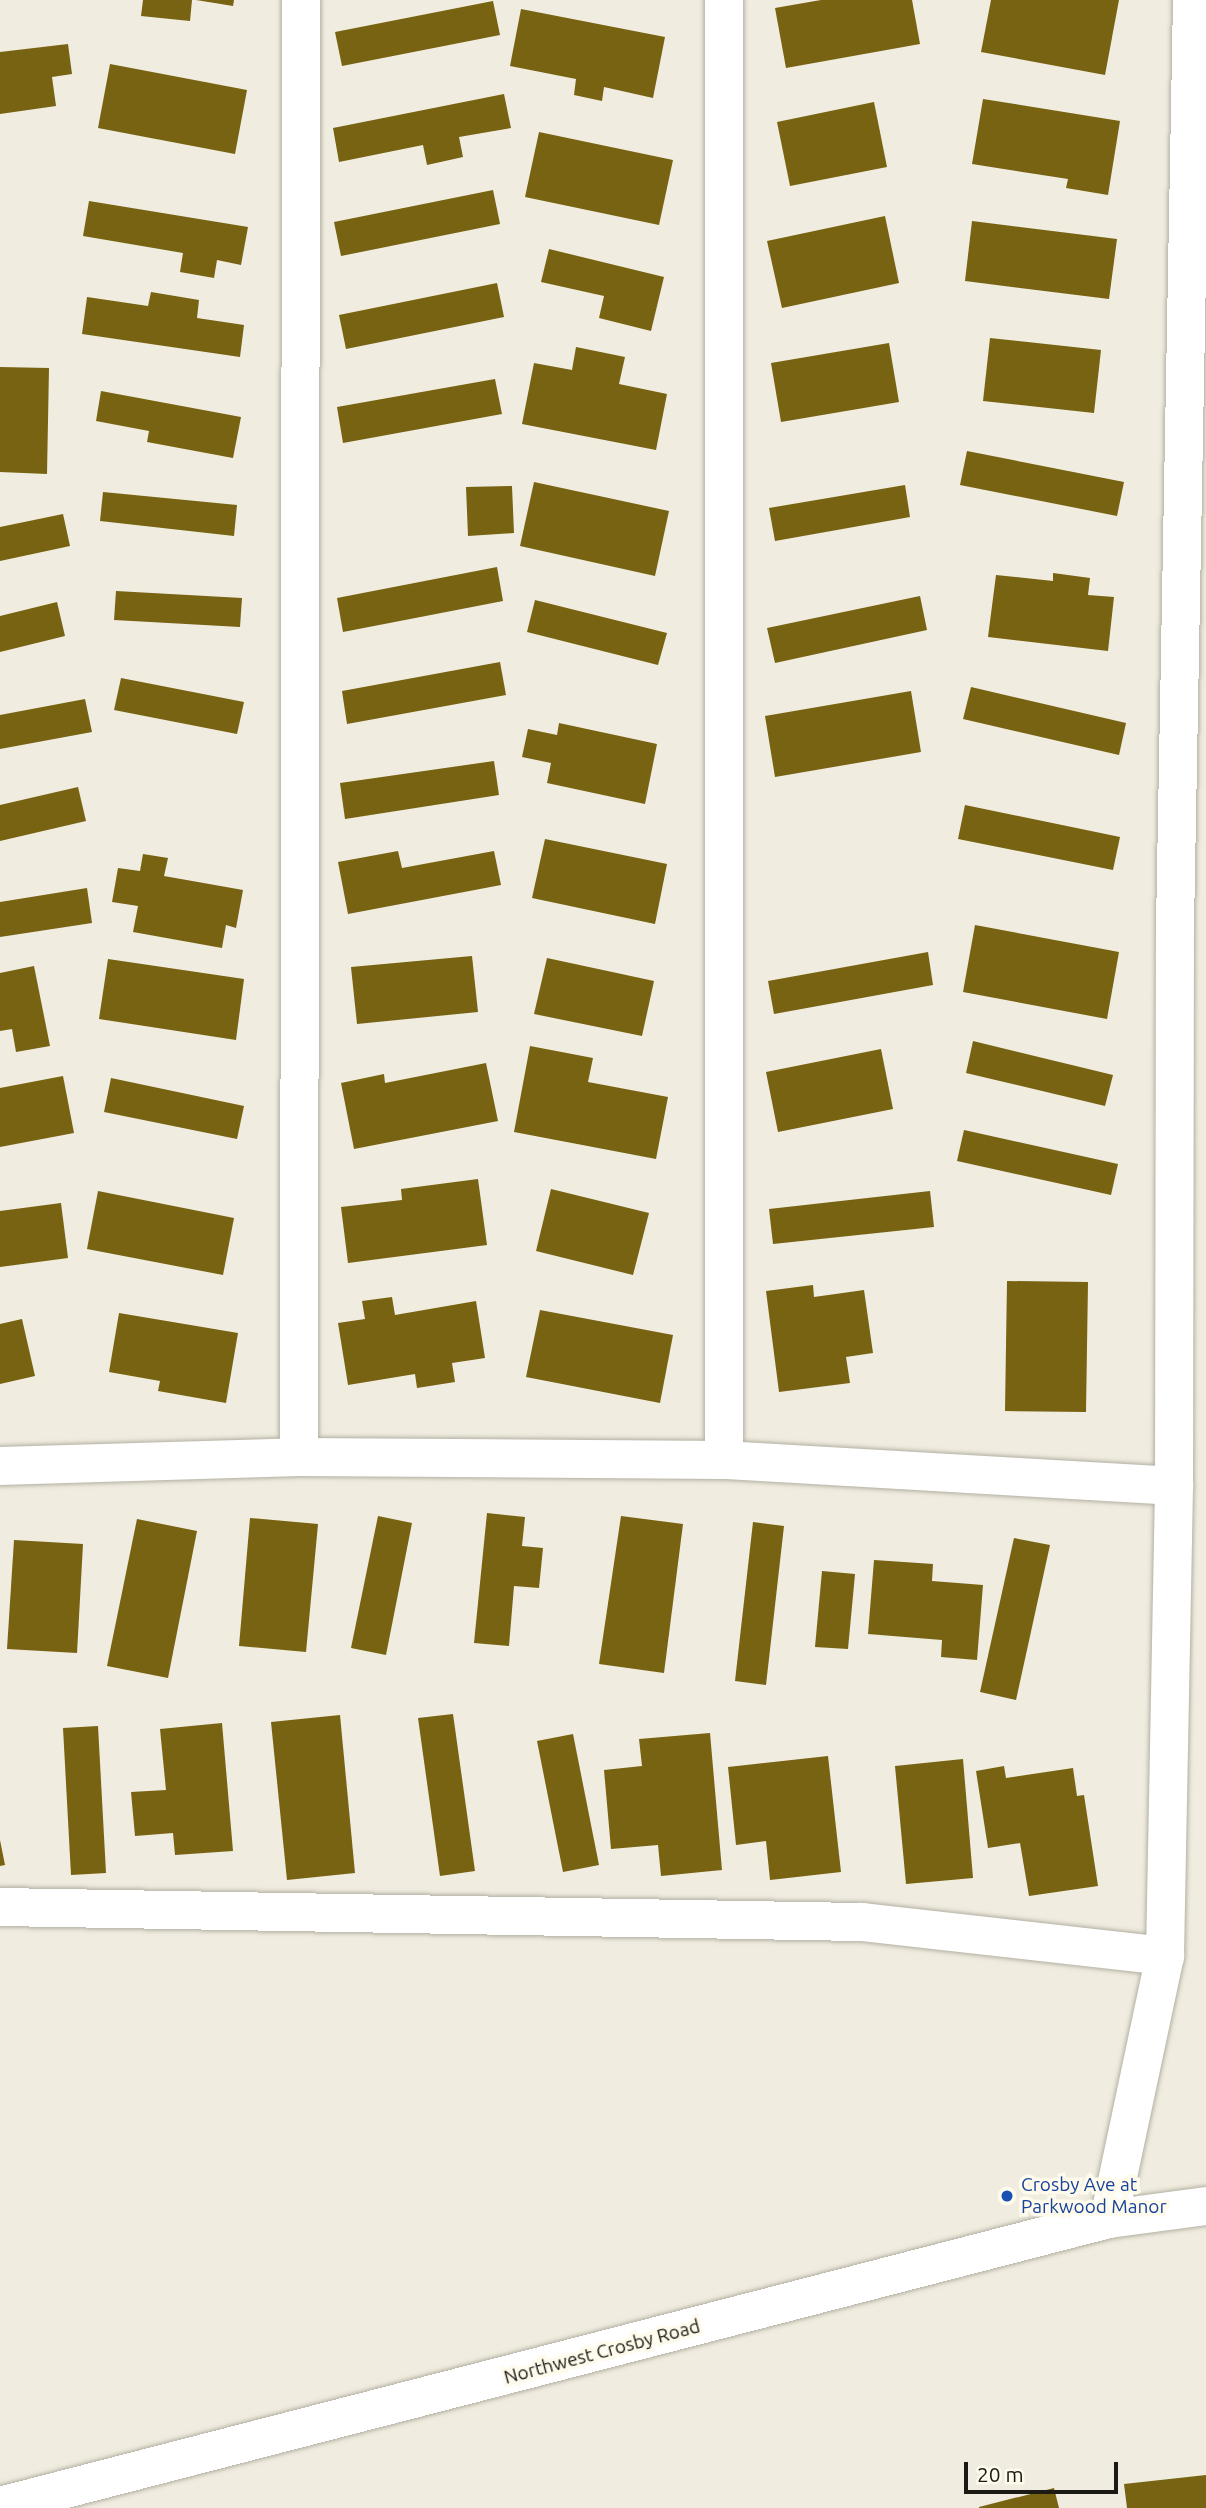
<!DOCTYPE html>
<style>
body{margin:0}
#map{position:relative;width:1206px;height:2508px;overflow:hidden;background:#f0ecdf;font-family:Ubuntu,sans-serif}
div>[style]{position:absolute}
.building>*{inset:0;background:#776311}
.roads{filter:drop-shadow(0 0 2px #b3b0a3) drop-shadow(0 0 2px #b3b0a3)}
.minor>*{height:38px;margin:-19px;padding:0 19px;transform-origin:19px;border-radius:19px;background:#fff}
.tertiary>*{height:38px;margin:-19px;padding:0 19px;transform-origin:19px;border-radius:19px;background:#fff}
.dots>*{width:19px;height:19px;translate:-50% -50%;box-sizing:border-box;border:4px solid #fefaec;border-radius:50%}
span{translate:-50% -50%;white-space:nowrap;text-align:center;line-height:1.15;-webkit-text-stroke:7px #fefaec;paint-order:stroke}
.transit-label{font-size:19px;color:#164399}
.left{translate:0 -50%;text-align:left}
.street-label{font-size:19px;color:#1b1a15}
.scale{position:absolute;left:964px;top:2462px;width:154px;height:32px;box-sizing:border-box;border:4px solid #1b1a15;border-top:0;padding-left:9px;font-size:21px;line-height:24px;white-space:nowrap;color:#1b1a15;-webkit-text-stroke:5px #fefaec;paint-order:stroke}
</style>
<div id="map">
<div class="building">
<div style="clip-path:polygon(143px 0,192px 0,190px 21px,141px 16px)"></div>
<div style="clip-path:polygon(196px 0,234px 0,233px 6px)"></div>
<div style="clip-path:polygon(821px 0,912px 0,920px 44px,786px 68px,775px 8px)"></div>
<div style="clip-path:polygon(991px 0,1119px 0,1105px 75px,981px 52px)"></div>
<div style="clip-path:polygon(493px 1px,500px 35px,342px 66px,335px 32px)"></div>
<div style="clip-path:polygon(521px 9px,665px 37px,653px 98px,604px 87px,602px 101px,574px 95px,576px 79px,510px 66px)"></div>
<div style="clip-path:polygon(68px 44px,72px 74px,52px 77px,56px 106px,0 114px,0 52px)"></div>
<div style="clip-path:polygon(110px 64px,247px 90px,235px 154px,98px 128px)"></div>
<div style="clip-path:polygon(504px 94px,511px 128px,459px 137px,463px 157px,427px 165px,423px 145px,339px 162px,333px 128px)"></div>
<div style="clip-path:polygon(983px 99px,1120px 121px,1108px 195px,1066px 188px,1068px 179px,972px 164px)"></div>
<div style="clip-path:polygon(874px 102px,887px 167px,790px 186px,777px 122px)"></div>
<div style="clip-path:polygon(539px 132px,673px 160px,659px 225px,525px 197px)"></div>
<div style="clip-path:polygon(493px 190px,500px 224px,341px 256px,334px 222px)"></div>
<div style="clip-path:polygon(89px 201px,248px 227px,241px 265px,217px 260px,214px 278px,180px 272px,183px 253px,83px 236px)"></div>
<div style="clip-path:polygon(885px 216px,899px 283px,782px 308px,767px 241px)"></div>
<div style="clip-path:polygon(972px 221px,1117px 239px,1109px 299px,965px 281px)"></div>
<div style="clip-path:polygon(549px 249px,664px 277px,651px 331px,599px 318px,604px 296px,541px 282px)"></div>
<div style="clip-path:polygon(497px 283px,504px 317px,346px 349px,339px 315px)"></div>
<div style="clip-path:polygon(151px 292px,199px 300px,197px 318px,244px 325px,240px 357px,82px 334px,87px 297px,148px 306px)"></div>
<div style="clip-path:polygon(990px 338px,1101px 350px,1094px 413px,983px 401px)"></div>
<div style="clip-path:polygon(889px 343px,899px 402px,781px 422px,771px 363px)"></div>
<div style="clip-path:polygon(576px 347px,625px 357px,619px 384px,667px 394px,656px 450px,522px 424px,534px 363px,572px 370px)"></div>
<div style="clip-path:polygon(0 367px,49px 368px,47px 474px,0 472px)"></div>
<div style="clip-path:polygon(495px 379px,502px 414px,343px 443px,337px 407px)"></div>
<div style="clip-path:polygon(101px 391px,241px 417px,233px 458px,147px 442px,149px 431px,96px 421px)"></div>
<div style="clip-path:polygon(967px 451px,1124px 482px,1117px 516px,960px 485px)"></div>
<div style="clip-path:polygon(534px 482px,669px 511px,655px 576px,520px 546px)"></div>
<div style="clip-path:polygon(905px 485px,910px 517px,775px 541px,769px 508px)"></div>
<div style="clip-path:polygon(512px 486px,514px 533px,468px 536px,466px 487px)"></div>
<div style="clip-path:polygon(103px 492px,237px 505px,234px 536px,100px 521px)"></div>
<div style="clip-path:polygon(63px 514px,70px 546px,0 561px,0 527px)"></div>
<div style="clip-path:polygon(497px 567px,503px 601px,343px 632px,337px 598px)"></div>
<div style="clip-path:polygon(1053px 573px,1090px 578px,1088px 595px,1114px 597px,1108px 651px,988px 637px,996px 575px,1053px 581px)"></div>
<div style="clip-path:polygon(116px 591px,242px 598px,240px 627px,114px 620px)"></div>
<div style="clip-path:polygon(920px 596px,927px 630px,775px 663px,767px 628px)"></div>
<div style="clip-path:polygon(535px 600px,667px 633px,658px 665px,527px 632px)"></div>
<div style="clip-path:polygon(57px 602px,65px 636px,0 652px,0 616px)"></div>
<div style="clip-path:polygon(500px 662px,506px 695px,347px 724px,342px 691px)"></div>
<div style="clip-path:polygon(121px 678px,244px 702px,237px 734px,114px 710px)"></div>
<div style="clip-path:polygon(971px 687px,1126px 723px,1119px 755px,963px 719px)"></div>
<div style="clip-path:polygon(911px 691px,921px 752px,775px 777px,765px 716px)"></div>
<div style="clip-path:polygon(85px 699px,92px 732px,0 749px,0 715px)"></div>
<div style="clip-path:polygon(559px 723px,657px 744px,645px 804px,547px 783px,551px 763px,522px 757px,528px 729px,557px 735px)"></div>
<div style="clip-path:polygon(494px 761px,499px 795px,345px 819px,340px 783px)"></div>
<div style="clip-path:polygon(78px 787px,86px 821px,0 841px,0 805px)"></div>
<div style="clip-path:polygon(965px 805px,1120px 837px,1113px 870px,958px 839px)"></div>
<div style="clip-path:polygon(545px 839px,667px 864px,655px 924px,532px 898px)"></div>
<div style="clip-path:polygon(398px 851px,402px 868px,494px 851px,501px 885px,348px 914px,338px 862px)"></div>
<div style="clip-path:polygon(143px 854px,168px 858px,164px 876px,243px 890px,236px 928px,226px 925px,222px 948px,133px 932px,138px 906px,112px 902px,118px 868px,140px 871px)"></div>
<div style="clip-path:polygon(87px 888px,92px 923px,0 937px,0 902px)"></div>
<div style="clip-path:polygon(975px 925px,1119px 952px,1107px 1019px,963px 992px)"></div>
<div style="clip-path:polygon(928px 952px,933px 985px,774px 1014px,768px 981px)"></div>
<div style="clip-path:polygon(472px 956px,478px 1012px,357px 1024px,351px 967px)"></div>
<div style="clip-path:polygon(547px 958px,654px 981px,642px 1036px,534px 1014px)"></div>
<div style="clip-path:polygon(108px 959px,244px 979px,236px 1040px,99px 1019px)"></div>
<div style="clip-path:polygon(34px 966px,50px 1046px,16px 1052px,12px 1029px,0 1031px,0 973px)"></div>
<div style="clip-path:polygon(973px 1041px,1113px 1075px,1105px 1106px,966px 1073px)"></div>
<div style="clip-path:polygon(530px 1046px,593px 1058px,588px 1082px,668px 1097px,656px 1159px,514px 1132px)"></div>
<div style="clip-path:polygon(881px 1049px,893px 1109px,778px 1132px,766px 1072px)"></div>
<div style="clip-path:polygon(486px 1063px,498px 1121px,354px 1149px,341px 1083px,384px 1074px,385px 1083px)"></div>
<div style="clip-path:polygon(63px 1076px,74px 1133px,0 1147px,0 1088px)"></div>
<div style="clip-path:polygon(111px 1078px,244px 1106px,237px 1139px,104px 1112px)"></div>
<div style="clip-path:polygon(964px 1130px,1118px 1164px,1111px 1195px,957px 1161px)"></div>
<div style="clip-path:polygon(478px 1179px,487px 1245px,348px 1263px,341px 1207px,402px 1200px,401px 1189px)"></div>
<div style="clip-path:polygon(551px 1189px,649px 1213px,633px 1275px,536px 1251px)"></div>
<div style="clip-path:polygon(98px 1191px,234px 1218px,223px 1275px,87px 1249px)"></div>
<div style="clip-path:polygon(930px 1191px,934px 1227px,773px 1244px,769px 1209px)"></div>
<div style="clip-path:polygon(61px 1203px,68px 1258px,0 1267px,0 1211px)"></div>
<div style="clip-path:polygon(1007px 1281px,1088px 1282px,1086px 1412px,1005px 1411px)"></div>
<div style="clip-path:polygon(813px 1285px,814px 1297px,864px 1290px,873px 1353px,846px 1357px,850px 1383px,779px 1392px,766px 1291px)"></div>
<div style="clip-path:polygon(392px 1297px,395px 1315px,476px 1301px,485px 1358px,452px 1363px,455px 1382px,417px 1388px,415px 1374px,348px 1385px,338px 1323px,365px 1319px,362px 1301px)"></div>
<div style="clip-path:polygon(540px 1310px,673px 1335px,660px 1403px,526px 1377px)"></div>
<div style="clip-path:polygon(119px 1313px,238px 1333px,226px 1403px,158px 1391px,160px 1381px,109px 1372px)"></div>
<div style="clip-path:polygon(22px 1319px,35px 1376px,0 1384px,0 1324px)"></div>
<div style="clip-path:polygon(487px 1513px,525px 1517px,522px 1546px,543px 1548px,539px 1588px,514px 1586px,509px 1646px,474px 1643px)"></div>
<div style="clip-path:polygon(378px 1516px,412px 1523px,386px 1655px,351px 1648px)"></div>
<div style="clip-path:polygon(621px 1516px,683px 1524px,664px 1673px,599px 1664px)"></div>
<div style="clip-path:polygon(250px 1518px,318px 1524px,306px 1652px,239px 1646px)"></div>
<div style="clip-path:polygon(137px 1519px,197px 1531px,168px 1678px,107px 1666px)"></div>
<div style="clip-path:polygon(753px 1522px,784px 1526px,766px 1685px,735px 1681px)"></div>
<div style="clip-path:polygon(1014px 1538px,1050px 1545px,1016px 1700px,980px 1692px)"></div>
<div style="clip-path:polygon(14px 1540px,83px 1544px,77px 1653px,7px 1649px)"></div>
<div style="clip-path:polygon(874px 1560px,933px 1564px,932px 1581px,983px 1585px,977px 1660px,941px 1657px,942px 1640px,868px 1634px)"></div>
<div style="clip-path:polygon(822px 1571px,855px 1574px,848px 1649px,815px 1647px)"></div>
<div style="clip-path:polygon(453px 1714px,475px 1871px,440px 1876px,418px 1718px)"></div>
<div style="clip-path:polygon(340px 1715px,355px 1873px,287px 1880px,271px 1722px)"></div>
<div style="clip-path:polygon(222px 1723px,233px 1851px,175px 1855px,173px 1833px,135px 1836px,131px 1792px,166px 1790px,160px 1729px)"></div>
<div style="clip-path:polygon(98px 1726px,106px 1873px,71px 1875px,63px 1728px)"></div>
<div style="clip-path:polygon(710px 1733px,722px 1870px,661px 1876px,658px 1845px,611px 1849px,604px 1770px,642px 1766px,639px 1739px)"></div>
<div style="clip-path:polygon(573px 1734px,599px 1865px,563px 1872px,537px 1741px)"></div>
<div style="clip-path:polygon(828px 1756px,841px 1872px,770px 1880px,766px 1841px,736px 1845px,728px 1767px)"></div>
<div style="clip-path:polygon(963px 1759px,973px 1878px,906px 1884px,895px 1766px)"></div>
<div style="clip-path:polygon(1004px 1766px,1006px 1778px,1073px 1768px,1077px 1796px,1084px 1795px,1098px 1886px,1029px 1896px,1020px 1843px,988px 1848px,976px 1771px)"></div>
<div style="clip-path:polygon(0 1840px,5px 1865px,0 1866px)"></div>
<div style="clip-path:polygon(1206px 2475px,1206px 2508px,1127px 2508px,1124px 2484px)"></div>
<div style="clip-path:polygon(1054px 2488px,1059px 2508px,979px 2508px,979px 2507px)"></div>
</div>
<div class="roads">
<div class="minor">
<div style="left:299px;top:1457px;width:1457px;rotate:-89.92deg"></div>
<div style="left:724px;top:1460px;width:1460px;rotate:-90deg"></div>
<div style="left:0;top:1466px;width:299px;rotate:-1.7deg"></div>
<div style="left:299px;top:1457px;width:425px;rotate:0.4deg"></div>
<div style="left:724px;top:1460px;width:451px;rotate:3.3deg"></div>
<div style="left:0;top:1907px;width:862px;rotate:1deg"></div>
<div style="left:862px;top:1922px;width:305px;rotate:6.4deg"></div>
<div style="left:1109px;top:2219px;width:269px;rotate:-78deg"></div>
<div style="left:1165px;top:1956px;width:470px;rotate:-88.9deg"></div>
<div style="left:1174px;top:1486px;width:560px;rotate:-89.9deg"></div>
<div style="left:1175px;top:926px;width:926px;rotate:-88.95deg"></div>
</div>
<div class="tertiary">
<div style="left:0;top:2506px;width:1146px;rotate:-14.51deg"></div>
<div style="left:1109px;top:2219px;width:98px;rotate:-7.6deg"></div>
</div>
</div>
<div class="dots">
<div style="left:1007px;top:2196px;background:#1a4fb4"></div>
</div>
<div class="transit-label">
<span class="left" style="left:1021px;top:2196px">Crosby Ave at<br>Parkwood Manor</span>
</div>
<div class="street-label">
<span style="left:602px;top:2352px;rotate:-15deg">Northwest Crosby Road</span>
</div>
<div class="scale">20 m</div>
</div>
